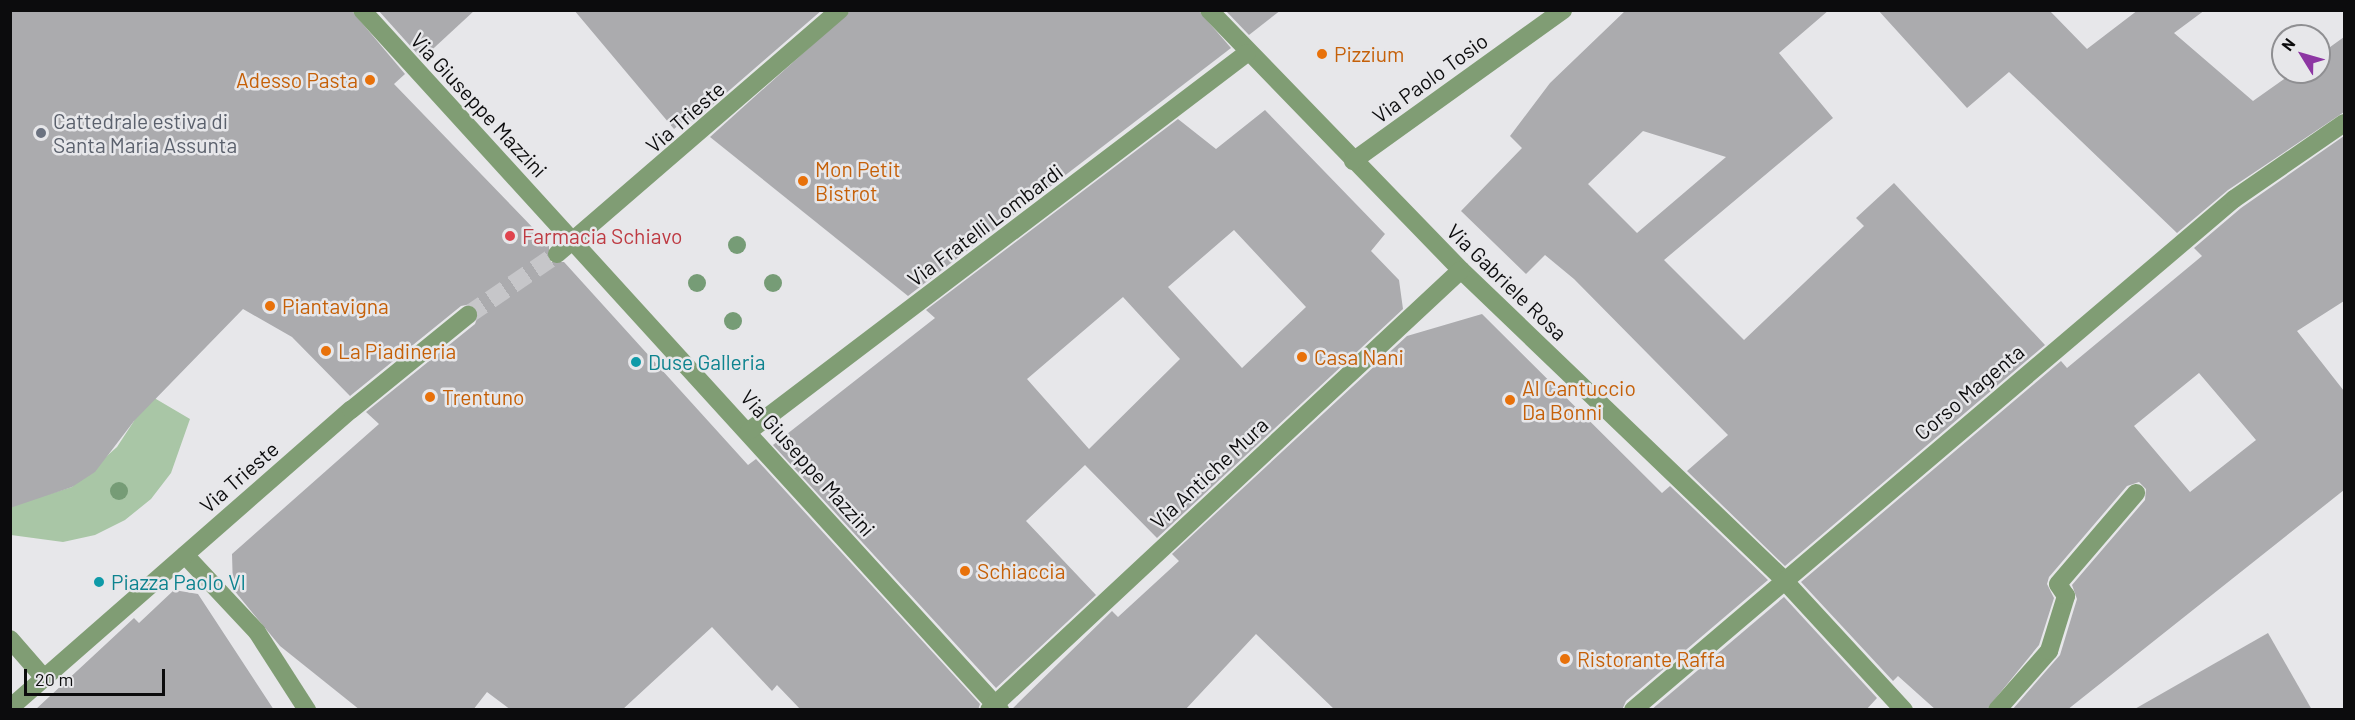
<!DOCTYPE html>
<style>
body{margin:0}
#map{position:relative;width:2355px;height:720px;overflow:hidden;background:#e7e7ea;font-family:Barlow,sans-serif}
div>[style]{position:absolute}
.green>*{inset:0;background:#a9c6a6}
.building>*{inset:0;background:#ababae}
.minor-tunnel>*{height:18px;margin-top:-9px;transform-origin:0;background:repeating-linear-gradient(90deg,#c6c6c9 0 18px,transparent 0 27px)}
.minor>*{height:18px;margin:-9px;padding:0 9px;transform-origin:9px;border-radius:9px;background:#809d74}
.trees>*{width:18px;height:18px;margin:-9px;border-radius:50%;background:#769c76}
.dots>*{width:16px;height:16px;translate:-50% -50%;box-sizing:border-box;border:3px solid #e7e7ea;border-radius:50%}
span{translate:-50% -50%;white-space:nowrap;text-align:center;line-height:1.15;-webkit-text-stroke:5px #e7e7ea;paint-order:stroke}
.food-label{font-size:21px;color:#c56008}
.left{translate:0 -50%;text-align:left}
.right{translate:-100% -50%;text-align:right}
.street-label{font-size:21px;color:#0c0c0d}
.worship-label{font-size:21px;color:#5b616d}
.health-label{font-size:21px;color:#be3a42}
.culture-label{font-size:21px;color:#0d838f}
.frame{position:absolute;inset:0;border:12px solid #0c0c0d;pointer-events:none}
.north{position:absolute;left:2271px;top:24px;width:60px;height:60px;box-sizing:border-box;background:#e7e7ea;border:2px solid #8f8f92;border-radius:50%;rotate:307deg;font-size:16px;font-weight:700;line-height:24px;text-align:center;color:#0c0c0d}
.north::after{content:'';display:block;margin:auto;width:21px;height:27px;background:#8d36a3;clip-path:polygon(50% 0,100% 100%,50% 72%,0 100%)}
.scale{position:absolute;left:24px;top:669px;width:141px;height:27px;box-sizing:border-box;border:3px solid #0c0c0d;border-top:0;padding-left:8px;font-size:18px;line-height:21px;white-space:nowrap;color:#0c0c0d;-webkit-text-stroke:4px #e7e7ea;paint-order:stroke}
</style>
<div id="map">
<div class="green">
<div style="clip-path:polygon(142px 382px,156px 399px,190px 419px,171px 473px,151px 499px,125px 520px,95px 535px,63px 542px,11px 535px,10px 506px,72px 487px,117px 447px,134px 421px)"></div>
</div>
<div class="building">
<div style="clip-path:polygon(10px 10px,351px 10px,405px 74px,394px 84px,536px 231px,549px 246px,549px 262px,564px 262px,748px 465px,756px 459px,980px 704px,978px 710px,801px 710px,777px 685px,772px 691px,712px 627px,622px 710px,511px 710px,487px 692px,473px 710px,360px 710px,280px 646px,233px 589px,232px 554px,379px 424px,366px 412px,475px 324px,479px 313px,471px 304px,461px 306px,350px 396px,292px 337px,243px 309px,134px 421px,95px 472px,72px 487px,10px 508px)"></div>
<div style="clip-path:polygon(378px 10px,475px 10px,422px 59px)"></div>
<div style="clip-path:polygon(574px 10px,822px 10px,693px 122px,687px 118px,674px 129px)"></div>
<div style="clip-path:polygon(851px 10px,1198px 10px,1231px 48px,908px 296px,710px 137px)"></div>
<div style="clip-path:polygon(1225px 10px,1281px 10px,1249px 35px)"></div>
<div style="clip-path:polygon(evenodd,1626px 10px,1829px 10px,1779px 53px,1833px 118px,1664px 260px,1744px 340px,1864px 226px,1856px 218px,1894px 183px,2045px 345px,1785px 566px,1687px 471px,1728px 435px,1574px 279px,1545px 255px,1526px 274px,1461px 211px,1522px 148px,1510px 136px,1550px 83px,1626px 10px,1643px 131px,1726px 157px,1637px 233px,1588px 184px,1643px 131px)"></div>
<div style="clip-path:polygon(1878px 10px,2049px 10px,2087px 49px,2138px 10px,2205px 10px,2174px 33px,2253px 101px,2294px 72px,2319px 72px,2319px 55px,2344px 37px,2344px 112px,2228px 190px,2177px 233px,2009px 72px,1967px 108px)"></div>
<div style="clip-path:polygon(evenodd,1265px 110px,1385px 234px,1371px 251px,1399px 280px,1403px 309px,1157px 538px,1085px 465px,1026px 521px,1096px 595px,996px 688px,773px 445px,935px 318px,926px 310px,1178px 119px,1216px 149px,1265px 110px,1234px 230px,1306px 307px,1242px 368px,1168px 287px,1234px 230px,1265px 110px,1123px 297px,1180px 359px,1089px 449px,1027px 379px,1123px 297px)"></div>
<div style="clip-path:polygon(evenodd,2344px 136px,2344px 301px,2297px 331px,2344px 391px,2344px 490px,2067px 710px,2012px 710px,2060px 655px,2077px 599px,2072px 585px,2145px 500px,2146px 489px,2139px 482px,2127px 486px,2049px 577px,2047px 584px,2054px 598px,2039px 645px,1986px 710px,1936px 710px,1898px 676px,1893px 681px,1801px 582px,2061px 361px,2067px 368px,2202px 256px,2194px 248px,2241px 208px,2344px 136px,2199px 373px,2256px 440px,2190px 492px,2134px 426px,2199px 373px)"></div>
<div style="clip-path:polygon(1482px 314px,1662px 493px,1670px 486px,1768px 580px,1626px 701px,1622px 710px,1335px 710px,1256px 634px,1185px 710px,1011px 710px,1112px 611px,1118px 617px,1179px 561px,1172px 554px,1407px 336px)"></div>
<div style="clip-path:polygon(174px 590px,198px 594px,274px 710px,35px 710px,134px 618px,139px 623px)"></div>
<div style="clip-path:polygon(1784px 597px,1877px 698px,1866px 710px,1651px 710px)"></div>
<div style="clip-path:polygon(2268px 633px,2312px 710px,2133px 710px)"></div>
</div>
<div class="minor-tunnel">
<div style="left:468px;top:315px;width:108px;rotate:-34.4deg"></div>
</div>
<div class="minor">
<div style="left:362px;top:10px;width:947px;rotate:47.65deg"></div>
<div style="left:1209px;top:10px;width:362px;rotate:45.9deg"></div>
<div style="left:1461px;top:270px;width:445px;rotate:43.8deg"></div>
<div style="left:1782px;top:578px;width:180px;rotate:47.3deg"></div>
<div style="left:1353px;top:161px;width:259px;rotate:-35.7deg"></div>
<div style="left:557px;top:254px;width:374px;rotate:-40.8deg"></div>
<div style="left:749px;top:431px;width:625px;rotate:-37.2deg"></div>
<div style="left:185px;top:555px;width:105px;rotate:46.9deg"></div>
<div style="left:257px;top:632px;width:93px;rotate:57.3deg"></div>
<div style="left:10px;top:639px;width:52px;rotate:48.9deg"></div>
<div style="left:10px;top:708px;width:453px;rotate:-41.2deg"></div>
<div style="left:351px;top:410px;width:151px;rotate:-39.1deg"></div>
<div style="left:989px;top:710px;width:645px;rotate:-42.99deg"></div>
<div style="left:1633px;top:710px;width:789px;rotate:-40.37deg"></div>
<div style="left:2234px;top:199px;width:134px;rotate:-34.6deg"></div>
<div style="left:1997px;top:710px;width:79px;rotate:-48.6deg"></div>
<div style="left:2049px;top:651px;width:58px;rotate:-72.8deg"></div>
<div style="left:2066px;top:596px;width:14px;rotate:-124deg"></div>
<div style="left:2058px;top:584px;width:120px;rotate:-49.4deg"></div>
</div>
<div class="trees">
<div style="left:737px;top:245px"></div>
<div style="left:697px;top:283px"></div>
<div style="left:773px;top:283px"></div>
<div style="left:733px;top:321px"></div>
<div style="left:119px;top:491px"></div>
</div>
<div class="dots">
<div style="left:1322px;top:54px;background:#e8710a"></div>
<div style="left:370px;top:80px;background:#e8710a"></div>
<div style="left:41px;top:133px;background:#6b7280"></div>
<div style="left:803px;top:181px;background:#e8710a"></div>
<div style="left:510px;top:236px;background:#e0444e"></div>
<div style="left:270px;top:306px;background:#e8710a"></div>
<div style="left:326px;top:351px;background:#e8710a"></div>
<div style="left:1302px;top:357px;background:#e8710a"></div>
<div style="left:636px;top:362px;background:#0f9aa8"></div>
<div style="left:430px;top:397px;background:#e8710a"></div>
<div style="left:1510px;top:400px;background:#e8710a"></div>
<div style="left:965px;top:571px;background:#e8710a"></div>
<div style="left:99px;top:582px;background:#0f9aa8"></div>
<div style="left:1565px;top:659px;background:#e8710a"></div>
</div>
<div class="food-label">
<span class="left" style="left:1334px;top:54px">Pizzium</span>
<span class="right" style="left:358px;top:80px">Adesso Pasta</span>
<span class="left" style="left:815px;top:181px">Mon Petit<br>Bistrot</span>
<span class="left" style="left:282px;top:306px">Piantavigna</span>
<span class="left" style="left:338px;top:351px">La Piadineria</span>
<span class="left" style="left:1314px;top:357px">Casa Nani</span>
<span class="left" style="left:1522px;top:400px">Al Cantuccio<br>Da Bonni</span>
<span class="left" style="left:442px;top:397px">Trentuno</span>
<span class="left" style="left:977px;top:571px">Schiaccia</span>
<span class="left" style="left:1577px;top:659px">Ristorante Raffa</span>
</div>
<div class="street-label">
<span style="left:1430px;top:78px;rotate:-36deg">Via Paolo Tosio</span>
<span style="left:479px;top:105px;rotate:47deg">Via Giuseppe Mazzini</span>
<span style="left:685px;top:117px;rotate:-41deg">Via Trieste</span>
<span style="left:985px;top:225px;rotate:-37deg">Via Fratelli Lombardi</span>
<span style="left:1507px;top:282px;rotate:44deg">Via Gabriele Rosa</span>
<span style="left:1969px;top:392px;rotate:-40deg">Corso Magenta</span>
<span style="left:808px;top:463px;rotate:48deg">Via Giuseppe Mazzini</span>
<span style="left:1209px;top:473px;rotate:-43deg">Via Antiche Mura</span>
<span style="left:239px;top:477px;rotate:-41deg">Via Trieste</span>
</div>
<div class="worship-label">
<span class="left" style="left:53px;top:133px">Cattedrale estiva di<br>Santa Maria Assunta</span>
</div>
<div class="health-label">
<span class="left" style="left:522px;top:236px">Farmacia Schiavo</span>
</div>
<div class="culture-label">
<span class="left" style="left:648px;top:362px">Duse Galleria</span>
<span class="left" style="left:111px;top:582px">Piazza Paolo VI</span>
</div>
<div class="frame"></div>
<div class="north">N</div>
<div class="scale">20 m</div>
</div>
